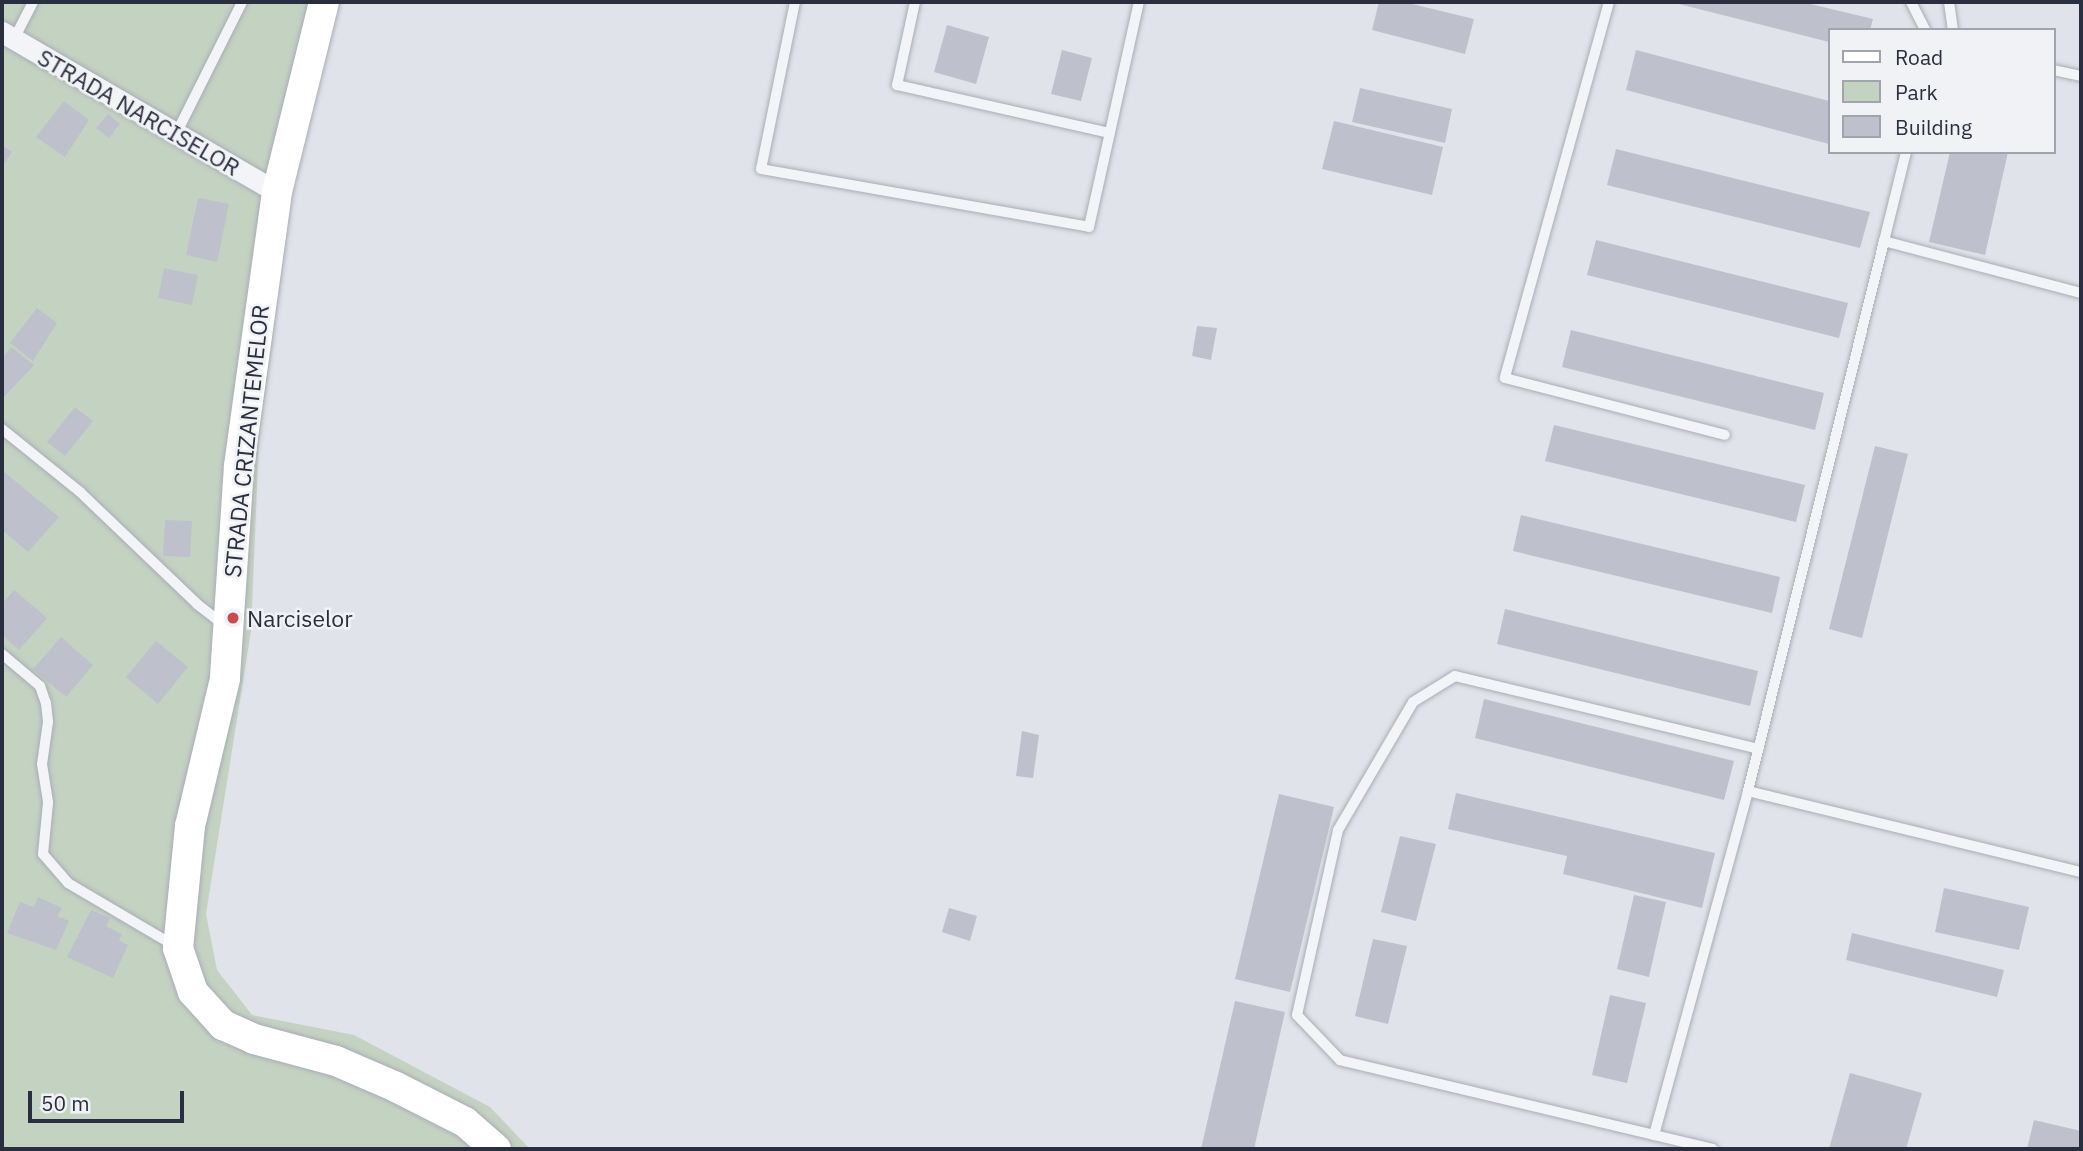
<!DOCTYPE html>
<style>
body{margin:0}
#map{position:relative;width:2083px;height:1151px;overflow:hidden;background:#e0e3e9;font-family:"IBM Plex Sans",sans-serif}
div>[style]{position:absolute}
.green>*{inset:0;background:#c4d2c2}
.building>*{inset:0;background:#bec1cb}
.roads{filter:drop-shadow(0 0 2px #a9adb6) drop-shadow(0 0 2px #a9adb6)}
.lane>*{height:10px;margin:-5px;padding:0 5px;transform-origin:5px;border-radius:5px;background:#f3f4f7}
.street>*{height:21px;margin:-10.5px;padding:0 10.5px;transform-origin:10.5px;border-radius:10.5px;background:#f3f4f7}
.secondary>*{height:30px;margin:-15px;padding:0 15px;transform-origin:15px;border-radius:15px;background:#fff}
.dots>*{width:19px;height:19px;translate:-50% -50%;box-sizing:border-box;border:4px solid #f0f2f6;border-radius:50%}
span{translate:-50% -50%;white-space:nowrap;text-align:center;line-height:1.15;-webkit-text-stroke:5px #f0f2f6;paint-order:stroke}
.street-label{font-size:23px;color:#2a2f40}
.poi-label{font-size:23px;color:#2a2f40}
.left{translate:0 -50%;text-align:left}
.frame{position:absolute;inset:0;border:4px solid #2a2f40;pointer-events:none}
.legend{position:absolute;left:1828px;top:28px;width:228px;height:126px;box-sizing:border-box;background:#f0f2f6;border:2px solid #a1a4ad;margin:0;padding:9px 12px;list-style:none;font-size:21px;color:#2a2f40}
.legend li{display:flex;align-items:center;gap:14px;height:35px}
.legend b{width:35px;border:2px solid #a1a4ad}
.scale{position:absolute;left:28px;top:1091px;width:156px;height:32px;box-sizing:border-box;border:4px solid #2a2f40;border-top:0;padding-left:9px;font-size:21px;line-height:24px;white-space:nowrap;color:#2a2f40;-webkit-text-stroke:5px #f0f2f6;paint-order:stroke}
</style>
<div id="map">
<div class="green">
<div style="clip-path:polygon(2px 2px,339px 2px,293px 187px,259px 440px,251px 631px,206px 914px,217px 970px,252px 1015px,354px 1035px,490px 1107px,530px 1149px,2px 1149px)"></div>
</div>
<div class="building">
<div style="clip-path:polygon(1379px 2px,1404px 2px,1474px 19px,1465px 54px,1372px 30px)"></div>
<div style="clip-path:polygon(1671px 2px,1802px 2px,1873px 19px,1870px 30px,1829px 30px,1829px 42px)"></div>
<div style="clip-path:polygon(947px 25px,989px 37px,976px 84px,934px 72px)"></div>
<div style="clip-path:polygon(1062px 50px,1092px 58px,1081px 101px,1051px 94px)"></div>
<div style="clip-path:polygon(1636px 50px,1829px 101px,1829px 144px,1626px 90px)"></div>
<div style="clip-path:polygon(1360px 88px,1452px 109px,1445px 143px,1352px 122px)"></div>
<div style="clip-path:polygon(64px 101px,89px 120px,65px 157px,36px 137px)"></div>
<div style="clip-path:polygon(108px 114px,120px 124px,109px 138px,96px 128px)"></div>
<div style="clip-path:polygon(1334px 121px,1443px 147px,1432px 195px,1322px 169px)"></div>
<div style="clip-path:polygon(2px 145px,12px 152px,2px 167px)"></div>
<div style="clip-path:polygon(1616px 149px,1870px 212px,1860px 248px,1607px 185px)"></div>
<div style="clip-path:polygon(1950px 152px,2008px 152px,1985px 255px,1929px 242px)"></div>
<div style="clip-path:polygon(198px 198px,229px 204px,217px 262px,186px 255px)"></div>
<div style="clip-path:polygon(1596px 240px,1848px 303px,1839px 338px,1587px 275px)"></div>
<div style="clip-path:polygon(164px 268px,198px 275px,192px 305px,158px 298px)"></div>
<div style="clip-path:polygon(37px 308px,57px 323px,33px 361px,10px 343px)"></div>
<div style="clip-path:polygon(1197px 326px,1217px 328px,1211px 360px,1192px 356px)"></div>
<div style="clip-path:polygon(1571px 330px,1824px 393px,1815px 430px,1562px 367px)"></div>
<div style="clip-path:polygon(11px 347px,34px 365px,2px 399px,2px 359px)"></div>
<div style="clip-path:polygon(75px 407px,93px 421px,65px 456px,47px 442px)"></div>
<div style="clip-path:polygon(1554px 425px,1805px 485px,1796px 522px,1545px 461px)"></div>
<div style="clip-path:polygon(1875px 446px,1908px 454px,1862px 638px,1829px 629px)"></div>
<div style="clip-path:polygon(2px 470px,59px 517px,28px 552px,2px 530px)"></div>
<div style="clip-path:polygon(1521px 515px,1780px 577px,1772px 613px,1513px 551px)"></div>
<div style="clip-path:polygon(165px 520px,192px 521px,190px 557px,163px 556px)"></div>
<div style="clip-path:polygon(14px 590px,47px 618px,19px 650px,2px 635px,2px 604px)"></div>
<div style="clip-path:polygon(1505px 609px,1758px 671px,1750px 706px,1497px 644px)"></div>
<div style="clip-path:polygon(61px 637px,93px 665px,66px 697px,33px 669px)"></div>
<div style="clip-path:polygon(156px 641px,188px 667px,158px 704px,126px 677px)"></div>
<div style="clip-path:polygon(1484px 699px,1734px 761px,1724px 800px,1475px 738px)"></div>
<div style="clip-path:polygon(1022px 731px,1039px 735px,1033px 778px,1016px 776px)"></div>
<div style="clip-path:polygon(1456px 793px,1715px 853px,1702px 908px,1563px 874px,1567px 856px,1448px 829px)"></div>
<div style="clip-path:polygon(1279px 794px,1334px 807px,1290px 992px,1235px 979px)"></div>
<div style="clip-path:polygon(1400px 836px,1436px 844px,1416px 921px,1381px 912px)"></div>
<div style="clip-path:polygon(1944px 888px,2029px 907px,2019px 950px,1935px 932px)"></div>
<div style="clip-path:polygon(1634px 895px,1666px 902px,1649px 977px,1617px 969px)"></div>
<div style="clip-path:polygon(38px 897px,62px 908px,57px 916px,69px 921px,56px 950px,7px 933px,20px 902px,34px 907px)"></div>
<div style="clip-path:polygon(949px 908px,977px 916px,970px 941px,942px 932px)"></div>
<div style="clip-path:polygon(91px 910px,110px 918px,106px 926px,122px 934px,119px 940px,128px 945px,113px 978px,67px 957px)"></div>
<div style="clip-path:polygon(1852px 933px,2004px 970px,1997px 997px,1846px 960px)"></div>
<div style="clip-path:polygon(1373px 939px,1407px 946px,1388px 1024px,1355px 1016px)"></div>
<div style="clip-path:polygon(1610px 995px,1646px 1003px,1627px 1083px,1592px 1075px)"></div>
<div style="clip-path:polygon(1235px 1001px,1285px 1012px,1254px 1149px,1201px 1149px)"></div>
<div style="clip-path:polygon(1850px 1073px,1922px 1093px,1906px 1149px,1829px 1149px)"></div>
<div style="clip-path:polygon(2034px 1120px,2081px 1131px,2081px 1149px,2027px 1149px)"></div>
</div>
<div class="roads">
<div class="lane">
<div style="left:795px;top:2px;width:170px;rotate:101.5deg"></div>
<div style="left:761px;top:169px;width:333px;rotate:10deg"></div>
<div style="left:1089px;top:227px;width:230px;rotate:-77.5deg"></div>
<div style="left:915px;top:2px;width:85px;rotate:102.2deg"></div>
<div style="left:897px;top:85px;width:218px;rotate:12.7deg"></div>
<div style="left:1609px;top:2px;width:390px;rotate:105.5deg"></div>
<div style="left:1505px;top:378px;width:227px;rotate:14.5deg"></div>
<div style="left:1911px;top:2px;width:31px;rotate:63deg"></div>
<div style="left:1949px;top:2px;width:28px;rotate:82deg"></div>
<div style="left:14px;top:39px;width:42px;rotate:-62.8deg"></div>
<div style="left:2053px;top:70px;width:29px;rotate:12deg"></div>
<div style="left:175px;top:136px;width:150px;rotate:-63.4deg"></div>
<div style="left:1884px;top:241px;width:92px;rotate:-76.1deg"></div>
<div style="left:2px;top:429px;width:100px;rotate:38.9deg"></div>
<div style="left:80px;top:492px;width:162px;rotate:43.7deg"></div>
<div style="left:197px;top:604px;width:36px;rotate:38deg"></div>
<div style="left:2px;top:654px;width:50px;rotate:40.1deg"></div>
<div style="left:40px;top:686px;width:18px;rotate:71deg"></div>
<div style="left:46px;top:703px;width:19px;rotate:84deg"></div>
<div style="left:48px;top:722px;width:42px;rotate:98.1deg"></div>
<div style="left:42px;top:764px;width:39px;rotate:81deg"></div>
<div style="left:48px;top:803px;width:51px;rotate:95.6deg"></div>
<div style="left:43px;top:854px;width:38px;rotate:49deg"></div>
<div style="left:68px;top:883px;width:124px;rotate:30.5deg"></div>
<div style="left:1748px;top:791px;width:343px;rotate:13.7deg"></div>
<div style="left:1654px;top:1135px;width:357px;rotate:-74.7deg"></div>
<div style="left:1748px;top:791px;width:567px;rotate:-76.11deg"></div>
<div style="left:1884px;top:241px;width:204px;rotate:14.8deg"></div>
<div style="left:1713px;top:1149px;width:383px;rotate:-166.6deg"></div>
<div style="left:1340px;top:1060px;width:62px;rotate:-133.7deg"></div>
<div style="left:1297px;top:1015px;width:189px;rotate:-77.5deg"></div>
<div style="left:1338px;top:830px;width:148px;rotate:-59.6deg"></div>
<div style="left:1413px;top:702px;width:49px;rotate:-31.8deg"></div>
<div style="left:1455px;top:676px;width:312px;rotate:13.5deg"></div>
</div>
<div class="street">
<div style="left:2px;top:32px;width:318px;rotate:30.2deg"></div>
</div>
<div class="secondary">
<div style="left:324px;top:2px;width:196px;rotate:103.9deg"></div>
<div style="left:277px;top:192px;width:277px;rotate:97.9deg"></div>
<div style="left:239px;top:466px;width:213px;rotate:93.8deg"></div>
<div style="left:225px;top:679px;width:151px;rotate:103.4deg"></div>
<div style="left:190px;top:826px;width:123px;rotate:95.6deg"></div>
<div style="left:178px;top:948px;width:46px;rotate:71.2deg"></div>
<div style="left:193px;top:992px;width:45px;rotate:47.7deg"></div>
<div style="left:223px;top:1025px;width:34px;rotate:24deg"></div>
<div style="left:254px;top:1039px;width:85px;rotate:15deg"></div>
<div style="left:336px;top:1061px;width:65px;rotate:23.4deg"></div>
<div style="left:396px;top:1087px;width:77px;rotate:26.9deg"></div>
<div style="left:465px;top:1122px;width:41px;rotate:41.1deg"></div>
</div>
</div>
<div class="dots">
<div style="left:233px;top:618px;background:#c84b4f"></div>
</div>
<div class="street-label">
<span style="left:139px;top:112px;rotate:30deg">STRADA NARCISELOR</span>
<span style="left:246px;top:441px;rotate:-84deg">STRADA CRIZANTEMELOR</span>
</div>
<div class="poi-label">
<span class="left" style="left:247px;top:618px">Narciselor</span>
</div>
<div class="frame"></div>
<ul class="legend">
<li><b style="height:9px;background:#fff"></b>Road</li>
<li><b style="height:19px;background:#c4d2c2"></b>Park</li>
<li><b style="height:19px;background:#bec1cb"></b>Building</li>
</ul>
<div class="scale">50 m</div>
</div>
